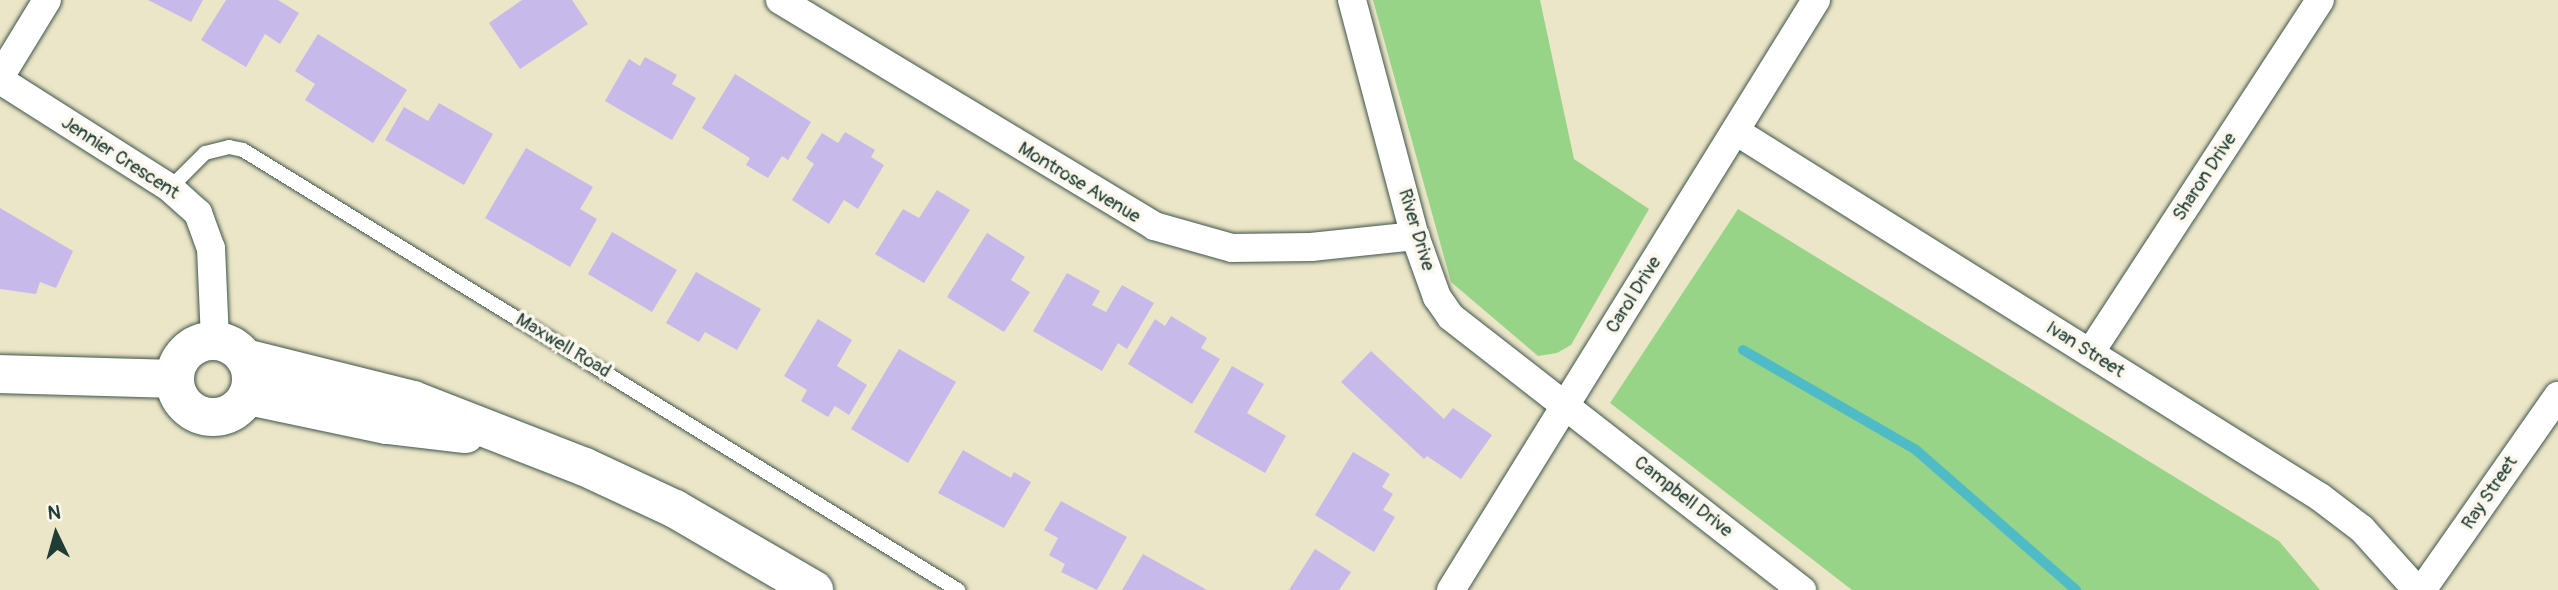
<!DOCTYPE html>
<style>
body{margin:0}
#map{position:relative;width:2558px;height:590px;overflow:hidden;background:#ece6c8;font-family:Pangolin,sans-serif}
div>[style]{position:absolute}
.green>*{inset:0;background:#98d488}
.stream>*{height:10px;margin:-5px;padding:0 5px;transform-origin:5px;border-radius:5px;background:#4ebbc7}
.building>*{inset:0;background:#c7b9e9}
.roads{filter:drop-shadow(0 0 2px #3e564a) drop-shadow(0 0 2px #3e564a)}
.lane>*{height:14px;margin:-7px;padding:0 7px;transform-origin:7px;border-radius:7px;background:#fff}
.street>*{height:28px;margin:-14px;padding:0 14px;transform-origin:14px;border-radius:14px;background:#fff}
.secondary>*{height:38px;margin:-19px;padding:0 19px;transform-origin:19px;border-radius:19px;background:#fff}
.secondary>.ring{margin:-19px;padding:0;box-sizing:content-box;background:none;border:38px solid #fff;border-radius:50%}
span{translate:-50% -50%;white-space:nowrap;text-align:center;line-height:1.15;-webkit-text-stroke:7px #fbf7ec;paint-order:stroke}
.street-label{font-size:19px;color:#1f3d34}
.north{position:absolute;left:21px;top:499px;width:70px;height:70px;-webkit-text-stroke:5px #fbf7ec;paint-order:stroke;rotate:355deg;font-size:19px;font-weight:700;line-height:28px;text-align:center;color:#1f3d34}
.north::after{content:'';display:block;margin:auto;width:24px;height:32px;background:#1f3d34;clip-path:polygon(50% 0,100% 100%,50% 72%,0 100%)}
</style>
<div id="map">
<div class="green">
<div style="clip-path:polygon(1373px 0,1540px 0,1574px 159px,1649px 209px,1571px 345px,1557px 353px,1538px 356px,1451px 282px)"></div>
<div style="clip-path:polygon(1738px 209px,2279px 541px,2320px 590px,1852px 590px,1610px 403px)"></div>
</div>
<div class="stream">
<div style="left:1743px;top:350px;width:200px;rotate:30deg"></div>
<div style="left:1916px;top:450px;width:213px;rotate:41.2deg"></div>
</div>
<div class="building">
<div style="clip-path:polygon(148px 0,203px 0,191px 22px)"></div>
<div style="clip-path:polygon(226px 0,278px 0,299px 13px,280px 44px,265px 34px,246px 67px,201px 40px)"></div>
<div style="clip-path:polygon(522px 0,572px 0,588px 24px,520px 69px,489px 23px)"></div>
<div style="clip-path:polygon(318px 34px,407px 90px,373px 143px,305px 100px,315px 84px,295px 71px)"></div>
<div style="clip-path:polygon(645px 57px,677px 75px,672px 84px,696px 98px,672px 140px,605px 101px,629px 59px,640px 66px)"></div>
<div style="clip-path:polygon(735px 74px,811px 122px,788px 160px,782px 156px,768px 178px,746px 165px,750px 158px,702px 128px)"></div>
<div style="clip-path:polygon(439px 103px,493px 134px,464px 185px,385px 140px,404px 107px,428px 121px)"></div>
<div style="clip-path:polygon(845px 132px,875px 150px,871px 157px,884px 165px,858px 209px,844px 200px,829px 224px,792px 200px,814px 164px,806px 158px,822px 133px,838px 143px)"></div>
<div style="clip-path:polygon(526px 148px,593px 187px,580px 209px,597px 219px,570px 267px,485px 218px)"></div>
<div style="clip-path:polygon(937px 190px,970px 210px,924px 283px,875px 254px,903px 209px,919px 218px)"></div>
<div style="clip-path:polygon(0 208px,73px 251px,56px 288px,40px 282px,36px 294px,0 289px)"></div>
<div style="clip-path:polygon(612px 232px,677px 270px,652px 312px,588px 274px)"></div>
<div style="clip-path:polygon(987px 233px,1025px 257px,1011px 280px,1030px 292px,1004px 332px,947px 297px)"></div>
<div style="clip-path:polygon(696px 272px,761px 309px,737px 350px,705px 332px,699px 342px,666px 323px)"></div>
<div style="clip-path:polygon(1067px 273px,1100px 291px,1092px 305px,1106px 312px,1122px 285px,1154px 303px,1127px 349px,1118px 343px,1102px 371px,1033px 331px)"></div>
<div style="clip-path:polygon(1171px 316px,1207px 338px,1201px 348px,1220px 359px,1192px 404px,1128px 364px,1155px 319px,1165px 326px)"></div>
<div style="clip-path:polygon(818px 319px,852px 340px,837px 366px,867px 385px,849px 415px,835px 406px,828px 417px,801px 401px,807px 390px,784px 376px)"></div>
<div style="clip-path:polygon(899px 349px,956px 382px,908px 463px,851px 429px)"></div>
<div style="clip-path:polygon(1371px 351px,1444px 419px,1453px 408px,1492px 435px,1461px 479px,1427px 456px,1424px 459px,1341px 382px)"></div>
<div style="clip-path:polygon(1232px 366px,1264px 384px,1247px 413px,1286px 436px,1265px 473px,1194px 432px)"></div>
<div style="clip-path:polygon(963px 450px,1011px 478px,1014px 472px,1031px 482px,1004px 528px,938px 493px)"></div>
<div style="clip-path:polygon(1353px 452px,1390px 474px,1382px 487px,1393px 494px,1383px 510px,1395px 517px,1374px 552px,1315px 515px)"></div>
<div style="clip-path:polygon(1061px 501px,1127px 537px,1097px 590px,1061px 572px,1065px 564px,1049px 555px,1058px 538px,1044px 530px)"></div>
<div style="clip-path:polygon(1315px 549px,1351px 572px,1339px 590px,1289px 590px)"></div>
<div style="clip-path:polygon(1143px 554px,1207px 590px,1122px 590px)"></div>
</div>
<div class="roads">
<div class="lane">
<div style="left:170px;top:188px;width:49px;rotate:-45deg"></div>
<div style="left:205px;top:153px;width:25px;rotate:-14deg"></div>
<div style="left:229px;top:147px;width:14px;rotate:12deg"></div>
<div style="left:243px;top:150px;width:840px;rotate:31.61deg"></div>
</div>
<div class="street">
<div style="left:780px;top:0;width:437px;rotate:31.1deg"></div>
<div style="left:1154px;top:226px;width:81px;rotate:15.8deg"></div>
<div style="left:1232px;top:248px;width:79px;rotate:-0.7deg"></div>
<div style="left:1311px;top:247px;width:105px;rotate:-6deg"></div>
<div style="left:1352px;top:0;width:244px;rotate:75.1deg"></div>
<div style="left:1415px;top:236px;width:65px;rotate:70.2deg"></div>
<div style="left:1437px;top:297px;width:24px;rotate:55deg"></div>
<div style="left:1451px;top:317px;width:445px;rotate:37.9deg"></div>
<div style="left:0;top:77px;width:90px;rotate:-58.6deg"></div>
<div style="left:0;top:80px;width:201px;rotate:32.4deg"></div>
<div style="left:170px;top:188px;width:38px;rotate:42deg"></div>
<div style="left:198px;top:213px;width:37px;rotate:70deg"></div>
<div style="left:211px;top:248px;width:93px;rotate:87.5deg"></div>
<div style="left:1737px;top:132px;width:688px;rotate:32.05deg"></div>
<div style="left:2320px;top:497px;width:53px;rotate:37.3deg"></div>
<div style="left:2362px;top:529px;width:82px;rotate:48deg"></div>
<div style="left:2090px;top:353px;width:421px;rotate:-56.9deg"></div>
<div style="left:1451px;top:590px;width:694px;rotate:-58.26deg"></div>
<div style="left:2422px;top:590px;width:237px;rotate:-55deg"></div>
</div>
<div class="secondary">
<div class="ring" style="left:175px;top:341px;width:38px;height:38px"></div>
<div style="left:245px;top:358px;width:173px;rotate:14deg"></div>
<div style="left:413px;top:400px;width:185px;rotate:21.3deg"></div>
<div style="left:585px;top:467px;width:99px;rotate:25deg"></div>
<div style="left:675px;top:509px;width:161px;rotate:30.2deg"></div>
<div style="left:0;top:374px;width:175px;rotate:1.6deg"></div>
<div style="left:248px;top:396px;width:142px;rotate:11.8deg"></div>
<div style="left:387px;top:425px;width:79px;rotate:6.6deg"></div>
</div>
</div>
<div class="street-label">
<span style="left:120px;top:158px;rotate:33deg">Jennier Crescent</span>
<span style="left:2205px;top:177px;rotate:-57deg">Sharon Drive</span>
<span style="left:1079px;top:183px;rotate:31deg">Montrose Avenue</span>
<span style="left:1416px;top:230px;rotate:73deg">River Drive</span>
<span style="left:1634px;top:295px;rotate:-58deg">Carol Drive</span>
<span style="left:563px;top:346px;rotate:31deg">Maxwell Road</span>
<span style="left:2085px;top:350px;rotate:32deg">Ivan Street</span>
<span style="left:2490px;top:493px;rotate:-56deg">Ray Street</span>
<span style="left:1683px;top:497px;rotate:38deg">Campbell Drive</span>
</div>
<div class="north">N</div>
</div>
